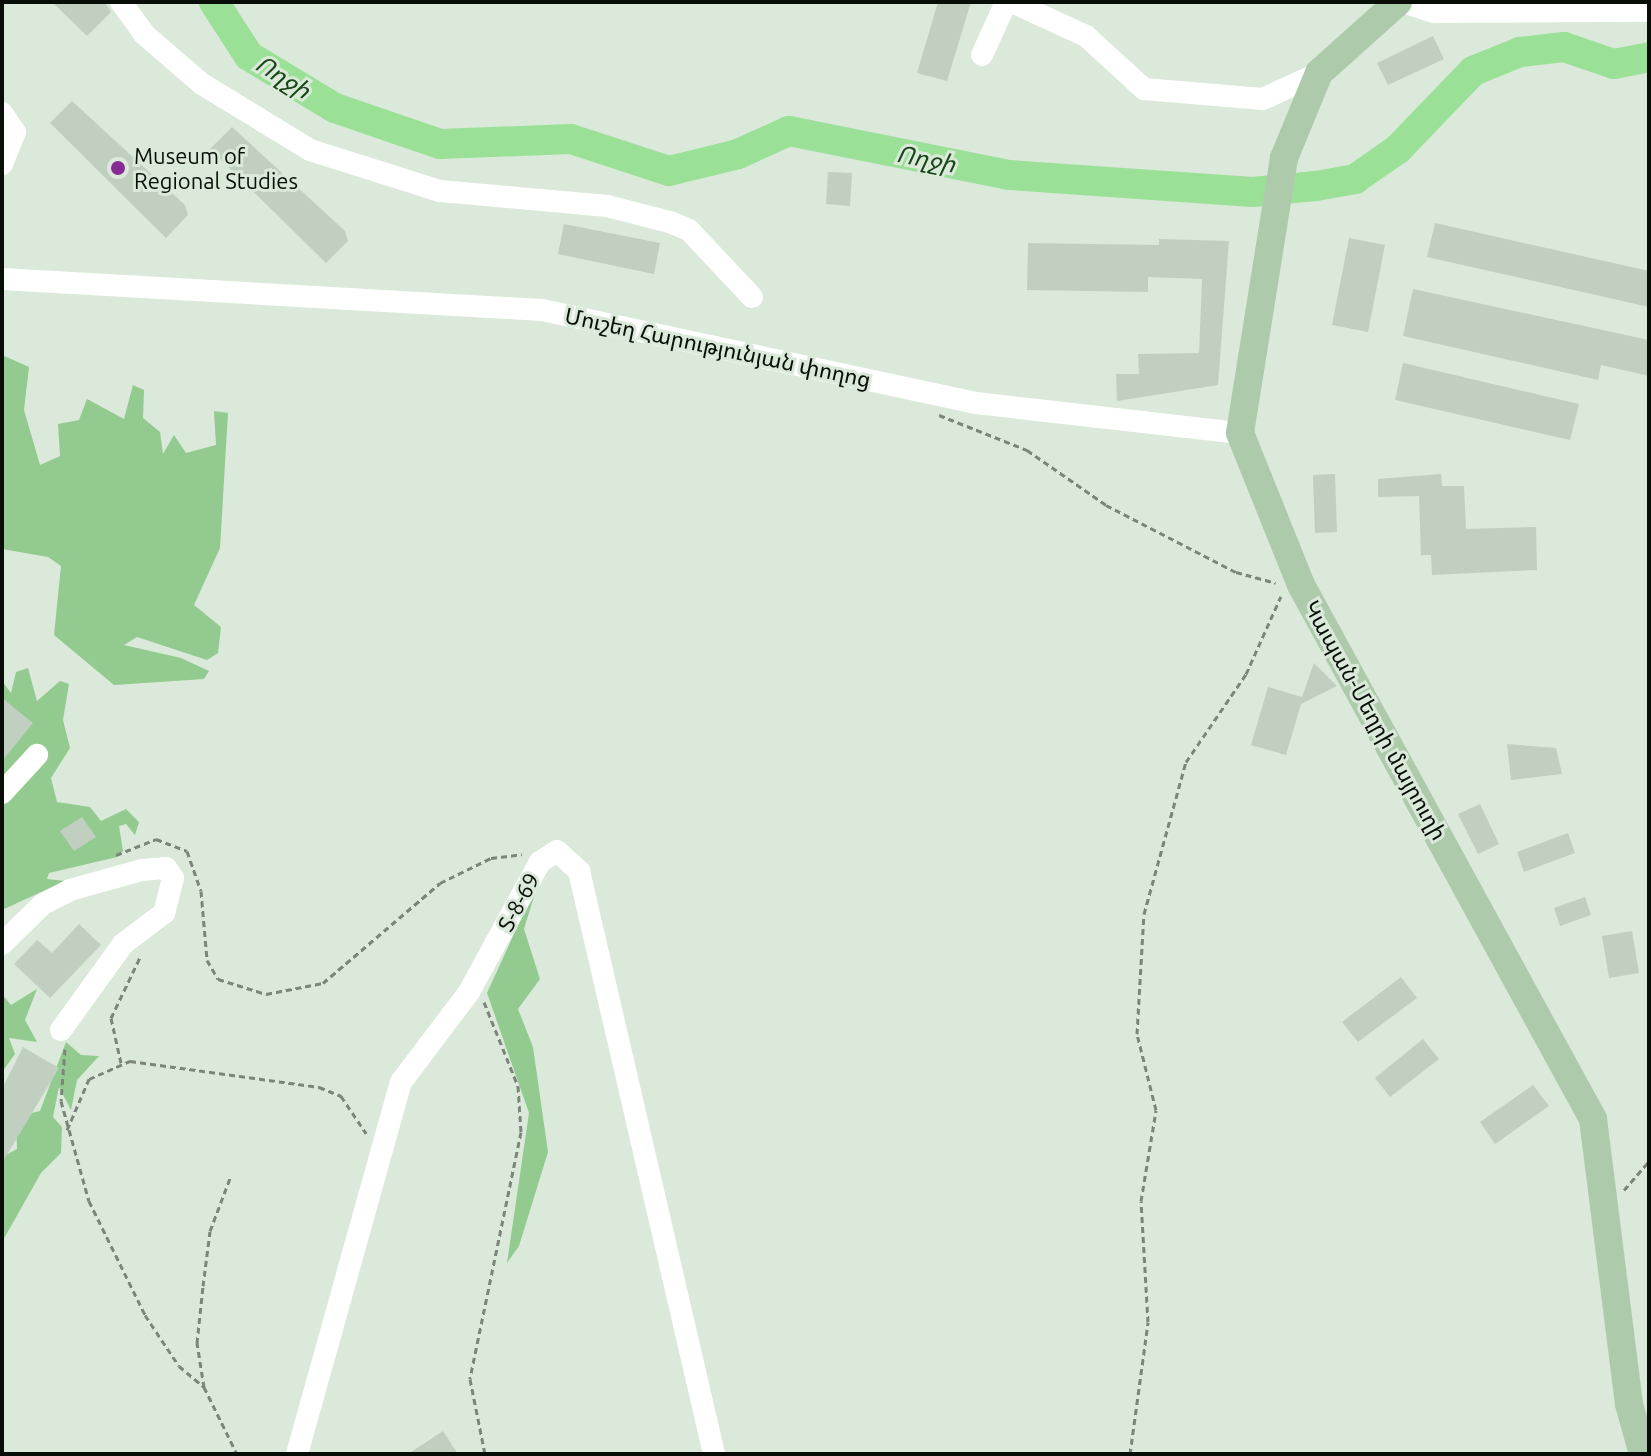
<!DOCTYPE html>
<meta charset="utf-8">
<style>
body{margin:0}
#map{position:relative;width:1651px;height:1456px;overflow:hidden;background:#dae9d9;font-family:Ubuntu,"Noto Sans Armenian",sans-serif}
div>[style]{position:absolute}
.green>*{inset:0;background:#93ca90}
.river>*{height:30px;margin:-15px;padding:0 15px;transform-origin:15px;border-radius:15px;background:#9be097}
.building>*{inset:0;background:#c1cfc0}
.path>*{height:3px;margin-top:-1.5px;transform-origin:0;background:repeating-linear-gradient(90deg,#7b857a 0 6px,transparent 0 10px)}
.minor>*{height:22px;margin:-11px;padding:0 11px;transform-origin:11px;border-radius:11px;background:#fff}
.major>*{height:28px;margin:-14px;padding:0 14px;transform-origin:14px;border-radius:14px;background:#adcbab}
.dots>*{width:22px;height:22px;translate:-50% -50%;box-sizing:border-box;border:4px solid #dae9d9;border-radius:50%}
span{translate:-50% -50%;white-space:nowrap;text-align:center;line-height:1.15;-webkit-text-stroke:6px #dae9d9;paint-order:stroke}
.poi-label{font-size:22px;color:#080d08}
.left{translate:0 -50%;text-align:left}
.street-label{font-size:22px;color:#080d08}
.water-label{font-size:24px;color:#184618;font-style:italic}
.frame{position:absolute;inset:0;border:4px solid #080d08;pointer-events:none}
</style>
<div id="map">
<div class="green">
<div style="clip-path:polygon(2px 355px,29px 367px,24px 410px,40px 465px,60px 456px,58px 424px,79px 420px,87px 399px,124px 419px,133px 385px,144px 390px,143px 418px,160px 432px,163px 454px,174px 435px,186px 453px,216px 445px,214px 411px,228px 413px,220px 548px,194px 605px,221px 627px,218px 653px,207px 660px,137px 637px,124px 645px,181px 658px,209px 671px,204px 679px,114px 685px,54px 635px,61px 566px,48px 557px,2px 549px)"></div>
<div style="clip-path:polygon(28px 668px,37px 701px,60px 681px,69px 684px,63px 720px,70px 748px,51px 778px,57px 802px,90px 807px,101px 821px,126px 809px,139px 822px,135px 835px,126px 824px,119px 826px,123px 851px,117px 857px,49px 873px,47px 879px,65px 881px,2px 910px,2px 681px,11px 693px,16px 672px)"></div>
<div style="clip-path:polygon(540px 877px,524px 929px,540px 979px,518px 1009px,533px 1047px,548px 1152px,519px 1246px,507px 1263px,529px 1113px,487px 993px)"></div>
<div style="clip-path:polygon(37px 989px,25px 1020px,37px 1042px,9px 1038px,15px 1054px,2px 1072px,2px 994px,11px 1005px)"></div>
<div style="clip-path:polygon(66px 1042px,81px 1055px,99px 1056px,77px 1080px,71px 1110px,59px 1087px,53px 1117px,62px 1127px,61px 1153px,41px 1173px,2px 1242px,2px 1157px,17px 1149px,16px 1117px,40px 1111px)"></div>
</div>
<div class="river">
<div style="left:214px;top:2px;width:64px;rotate:57.1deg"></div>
<div style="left:249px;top:56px;width:100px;rotate:31.2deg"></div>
<div style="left:335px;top:108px;width:111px;rotate:18.9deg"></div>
<div style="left:440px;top:144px;width:131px;rotate:-2.2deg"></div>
<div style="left:571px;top:139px;width:103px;rotate:18.1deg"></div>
<div style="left:669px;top:171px;width:71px;rotate:-13.8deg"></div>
<div style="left:738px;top:154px;width:56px;rotate:-24.3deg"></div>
<div style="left:789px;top:131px;width:225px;rotate:11.3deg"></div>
<div style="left:1010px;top:175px;width:243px;rotate:4deg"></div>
<div style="left:1252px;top:192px;width:64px;rotate:-5.4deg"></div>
<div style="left:1316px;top:186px;width:40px;rotate:-10deg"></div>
<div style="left:1355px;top:179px;width:52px;rotate:-34.9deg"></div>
<div style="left:1398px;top:149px;width:108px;rotate:-46.1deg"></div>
<div style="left:1473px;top:71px;width:51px;rotate:-22deg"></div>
<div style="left:1520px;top:52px;width:44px;rotate:-6.5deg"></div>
<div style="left:1564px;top:47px;width:53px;rotate:18.8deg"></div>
<div style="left:1614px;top:64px;width:36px;rotate:-11deg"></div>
</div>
<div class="building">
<div style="clip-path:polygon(52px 2px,105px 2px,111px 12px,87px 36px)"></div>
<div style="clip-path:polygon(938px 2px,971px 2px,947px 81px,917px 73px)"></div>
<div style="clip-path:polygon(1433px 36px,1444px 59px,1388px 85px,1377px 63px)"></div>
<div style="clip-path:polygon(72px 101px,185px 205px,188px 215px,166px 238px,50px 123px)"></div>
<div style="clip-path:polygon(232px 127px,345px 231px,348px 241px,326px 263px,210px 149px)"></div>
<div style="clip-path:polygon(828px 172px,852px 173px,850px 206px,826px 204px)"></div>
<div style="clip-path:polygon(1435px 223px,1649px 271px,1649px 307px,1427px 257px)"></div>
<div style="clip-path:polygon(564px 224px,660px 243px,654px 274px,558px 254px)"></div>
<div style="clip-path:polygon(1349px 238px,1385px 245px,1368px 332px,1332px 325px)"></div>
<div style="clip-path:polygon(1159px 239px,1229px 241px,1218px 385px,1117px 401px,1116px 374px,1139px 374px,1138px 354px,1199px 353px,1202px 279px,1148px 277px,1148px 292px,1027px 290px,1028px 243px,1159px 245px)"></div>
<div style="clip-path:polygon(1413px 289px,1649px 340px,1649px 376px,1601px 365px,1598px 380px,1403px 336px)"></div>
<div style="clip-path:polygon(1403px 363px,1579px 404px,1570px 440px,1395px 400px)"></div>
<div style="clip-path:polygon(1335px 474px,1337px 532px,1315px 533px,1313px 475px)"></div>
<div style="clip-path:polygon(1441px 474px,1442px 486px,1464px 486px,1466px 529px,1536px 527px,1537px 570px,1432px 575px,1431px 555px,1421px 555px,1419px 496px,1378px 497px,1378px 479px)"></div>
<div style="clip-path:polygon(1314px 663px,1337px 686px,1301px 704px,1286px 755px,1251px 745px,1268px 687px,1302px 697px)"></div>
<div style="clip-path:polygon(2px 698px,33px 723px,2px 761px)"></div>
<div style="clip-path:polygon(1507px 744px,1556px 748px,1562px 774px,1511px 780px)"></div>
<div style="clip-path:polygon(1480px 804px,1499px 844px,1478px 854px,1458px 814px)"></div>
<div style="clip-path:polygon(82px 817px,96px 837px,74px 851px,60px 831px)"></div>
<div style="clip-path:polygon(1568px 833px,1575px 853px,1524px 872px,1517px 852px)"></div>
<div style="clip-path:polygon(1585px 897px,1591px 915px,1560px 926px,1554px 908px)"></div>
<div style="clip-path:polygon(79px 924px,101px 945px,50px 998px,14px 964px,37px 940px,52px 953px)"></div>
<div style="clip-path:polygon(1632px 931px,1639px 973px,1609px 978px,1602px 936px)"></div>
<div style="clip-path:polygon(1401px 977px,1417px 998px,1358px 1042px,1342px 1022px)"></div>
<div style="clip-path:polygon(1423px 1039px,1439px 1059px,1390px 1097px,1375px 1078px)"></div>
<div style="clip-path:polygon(23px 1047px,59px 1068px,2px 1163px,2px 1089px)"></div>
<div style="clip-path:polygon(1533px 1085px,1549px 1106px,1495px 1144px,1480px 1122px)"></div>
<div style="clip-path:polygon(443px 1431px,458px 1454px,408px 1454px)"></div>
</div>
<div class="path">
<div style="left:939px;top:415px;width:95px;rotate:21.7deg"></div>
<div style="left:1027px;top:450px;width:96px;rotate:34.8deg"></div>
<div style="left:1106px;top:505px;width:146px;rotate:27.3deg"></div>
<div style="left:1236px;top:572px;width:41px;rotate:15.4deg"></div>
<div style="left:116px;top:855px;width:43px;rotate:-21.8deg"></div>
<div style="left:156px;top:839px;width:33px;rotate:21deg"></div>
<div style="left:187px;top:851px;width:42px;rotate:70.7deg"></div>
<div style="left:201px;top:891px;width:69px;rotate:85deg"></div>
<div style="left:207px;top:960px;width:22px;rotate:60deg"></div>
<div style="left:218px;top:979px;width:50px;rotate:17.4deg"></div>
<div style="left:266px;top:994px;width:58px;rotate:-10.9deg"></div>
<div style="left:323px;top:983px;width:154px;rotate:-40.5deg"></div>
<div style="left:440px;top:883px;width:57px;rotate:-26.1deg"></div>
<div style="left:491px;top:858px;width:31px;rotate:-7deg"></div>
<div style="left:484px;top:1002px;width:91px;rotate:68deg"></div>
<div style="left:518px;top:1086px;width:46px;rotate:86.3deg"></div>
<div style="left:521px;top:1132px;width:252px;rotate:101.7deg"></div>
<div style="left:470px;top:1379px;width:76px;rotate:78.7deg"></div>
<div style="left:65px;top:1049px;width:52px;rotate:94.4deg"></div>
<div style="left:61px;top:1101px;width:104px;rotate:74.4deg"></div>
<div style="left:89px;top:1201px;width:127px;rotate:63.8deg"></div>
<div style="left:145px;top:1315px;width:61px;rotate:56.3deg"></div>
<div style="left:179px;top:1366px;width:33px;rotate:40deg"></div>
<div style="left:204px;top:1387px;width:75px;rotate:63.8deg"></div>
<div style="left:121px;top:1063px;width:46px;rotate:-102.5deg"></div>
<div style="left:111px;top:1018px;width:70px;rotate:-64.5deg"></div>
<div style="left:67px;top:1130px;width:56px;rotate:-66.7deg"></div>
<div style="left:89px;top:1079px;width:45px;rotate:-23.7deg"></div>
<div style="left:130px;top:1061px;width:191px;rotate:7.8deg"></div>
<div style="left:319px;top:1087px;width:24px;rotate:22deg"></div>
<div style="left:341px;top:1096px;width:45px;rotate:56deg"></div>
<div style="left:1624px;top:1190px;width:38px;rotate:-49deg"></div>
<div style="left:204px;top:1387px;width:45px;rotate:-99deg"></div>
<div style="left:197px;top:1343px;width:57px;rotate:-84deg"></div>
<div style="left:203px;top:1286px;width:55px;rotate:-82.7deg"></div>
<div style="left:210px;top:1231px;width:57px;rotate:-69.3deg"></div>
<div style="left:1130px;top:1454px;width:133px;rotate:-82.2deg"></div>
<div style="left:1148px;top:1322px;width:121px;rotate:-93.3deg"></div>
<div style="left:1141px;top:1201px;width:92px;rotate:-80.6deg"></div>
<div style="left:1156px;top:1110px;width:78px;rotate:-104deg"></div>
<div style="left:1137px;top:1034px;width:120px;rotate:-86.7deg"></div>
<div style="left:1144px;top:914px;width:158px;rotate:-74.6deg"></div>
<div style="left:1186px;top:762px;width:107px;rotate:-55.7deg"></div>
<div style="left:1246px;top:674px;width:85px;rotate:-65.8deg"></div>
</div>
<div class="minor">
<div style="left:121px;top:2px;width:39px;rotate:54deg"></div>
<div style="left:144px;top:34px;width:77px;rotate:40.8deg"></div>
<div style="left:202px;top:84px;width:127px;rotate:31.4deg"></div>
<div style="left:310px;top:150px;width:136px;rotate:17.5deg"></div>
<div style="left:440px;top:191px;width:168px;rotate:5.1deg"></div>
<div style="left:607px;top:206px;width:65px;rotate:14.3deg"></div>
<div style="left:670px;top:222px;width:21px;rotate:23deg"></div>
<div style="left:689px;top:230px;width:92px;rotate:46.8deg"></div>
<div style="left:1012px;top:2px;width:81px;rotate:24.7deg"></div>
<div style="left:1086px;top:36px;width:79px;rotate:42.4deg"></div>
<div style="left:1144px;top:89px;width:119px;rotate:4.8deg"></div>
<div style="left:1263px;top:99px;width:62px;rotate:-24.9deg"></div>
<div style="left:1403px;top:2px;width:33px;rotate:18deg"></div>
<div style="left:1434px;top:12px;width:215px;rotate:-0.3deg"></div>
<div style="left:982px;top:55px;width:58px;rotate:-65.6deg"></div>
<div style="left:2px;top:113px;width:23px;rotate:56deg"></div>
<div style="left:15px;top:132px;width:35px;rotate:112deg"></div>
<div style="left:2px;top:279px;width:541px;rotate:3.29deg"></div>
<div style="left:542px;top:310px;width:444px;rotate:12.1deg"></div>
<div style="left:976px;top:403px;width:266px;rotate:6.5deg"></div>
<div style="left:2px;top:793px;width:52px;rotate:-47.4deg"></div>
<div style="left:2px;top:944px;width:57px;rotate:-44.3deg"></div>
<div style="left:43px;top:904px;width:30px;rotate:-27deg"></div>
<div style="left:70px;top:890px;width:75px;rotate:-15.5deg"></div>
<div style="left:142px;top:870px;width:24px;rotate:-5deg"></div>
<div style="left:166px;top:868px;width:12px;rotate:55deg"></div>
<div style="left:173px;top:878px;width:36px;rotate:104deg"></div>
<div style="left:164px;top:913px;width:51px;rotate:142.9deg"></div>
<div style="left:123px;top:944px;width:106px;rotate:125.8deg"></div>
<div style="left:297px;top:1454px;width:386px;rotate:-74.4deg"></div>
<div style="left:401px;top:1082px;width:113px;rotate:-52.9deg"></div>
<div style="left:469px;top:992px;width:148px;rotate:-61.4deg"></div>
<div style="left:540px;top:862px;width:20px;rotate:-33deg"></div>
<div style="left:557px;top:851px;width:30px;rotate:42deg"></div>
<div style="left:579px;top:871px;width:598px;rotate:76.96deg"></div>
</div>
<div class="major">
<div style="left:1398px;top:2px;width:106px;rotate:138.1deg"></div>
<div style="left:1319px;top:73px;width:92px;rotate:112.4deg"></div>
<div style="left:1284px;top:158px;width:278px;rotate:99.1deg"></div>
<div style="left:1240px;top:433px;width:164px;rotate:68.1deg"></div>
<div style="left:1301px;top:585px;width:609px;rotate:61.33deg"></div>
<div style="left:1593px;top:1119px;width:287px;rotate:82.8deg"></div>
<div style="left:1629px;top:1404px;width:52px;rotate:74.4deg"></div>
</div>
<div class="dots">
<div style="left:118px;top:168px;background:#892b95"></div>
</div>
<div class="poi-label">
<span class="left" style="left:134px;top:168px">Museum of<br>Regional Studies</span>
</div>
<div class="street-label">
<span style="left:718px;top:347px;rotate:12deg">Մուշեղ Հարությունյան փողոց</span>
<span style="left:1376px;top:720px;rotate:61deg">Կապան-Մեղրի մայրուղի</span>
<span style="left:518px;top:902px;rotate:-62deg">Տ-8-69</span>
</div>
<div class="water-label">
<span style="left:283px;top:77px;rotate:32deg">Ողջի</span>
<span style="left:926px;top:159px;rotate:11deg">Ողջի</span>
</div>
<div class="frame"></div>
</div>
